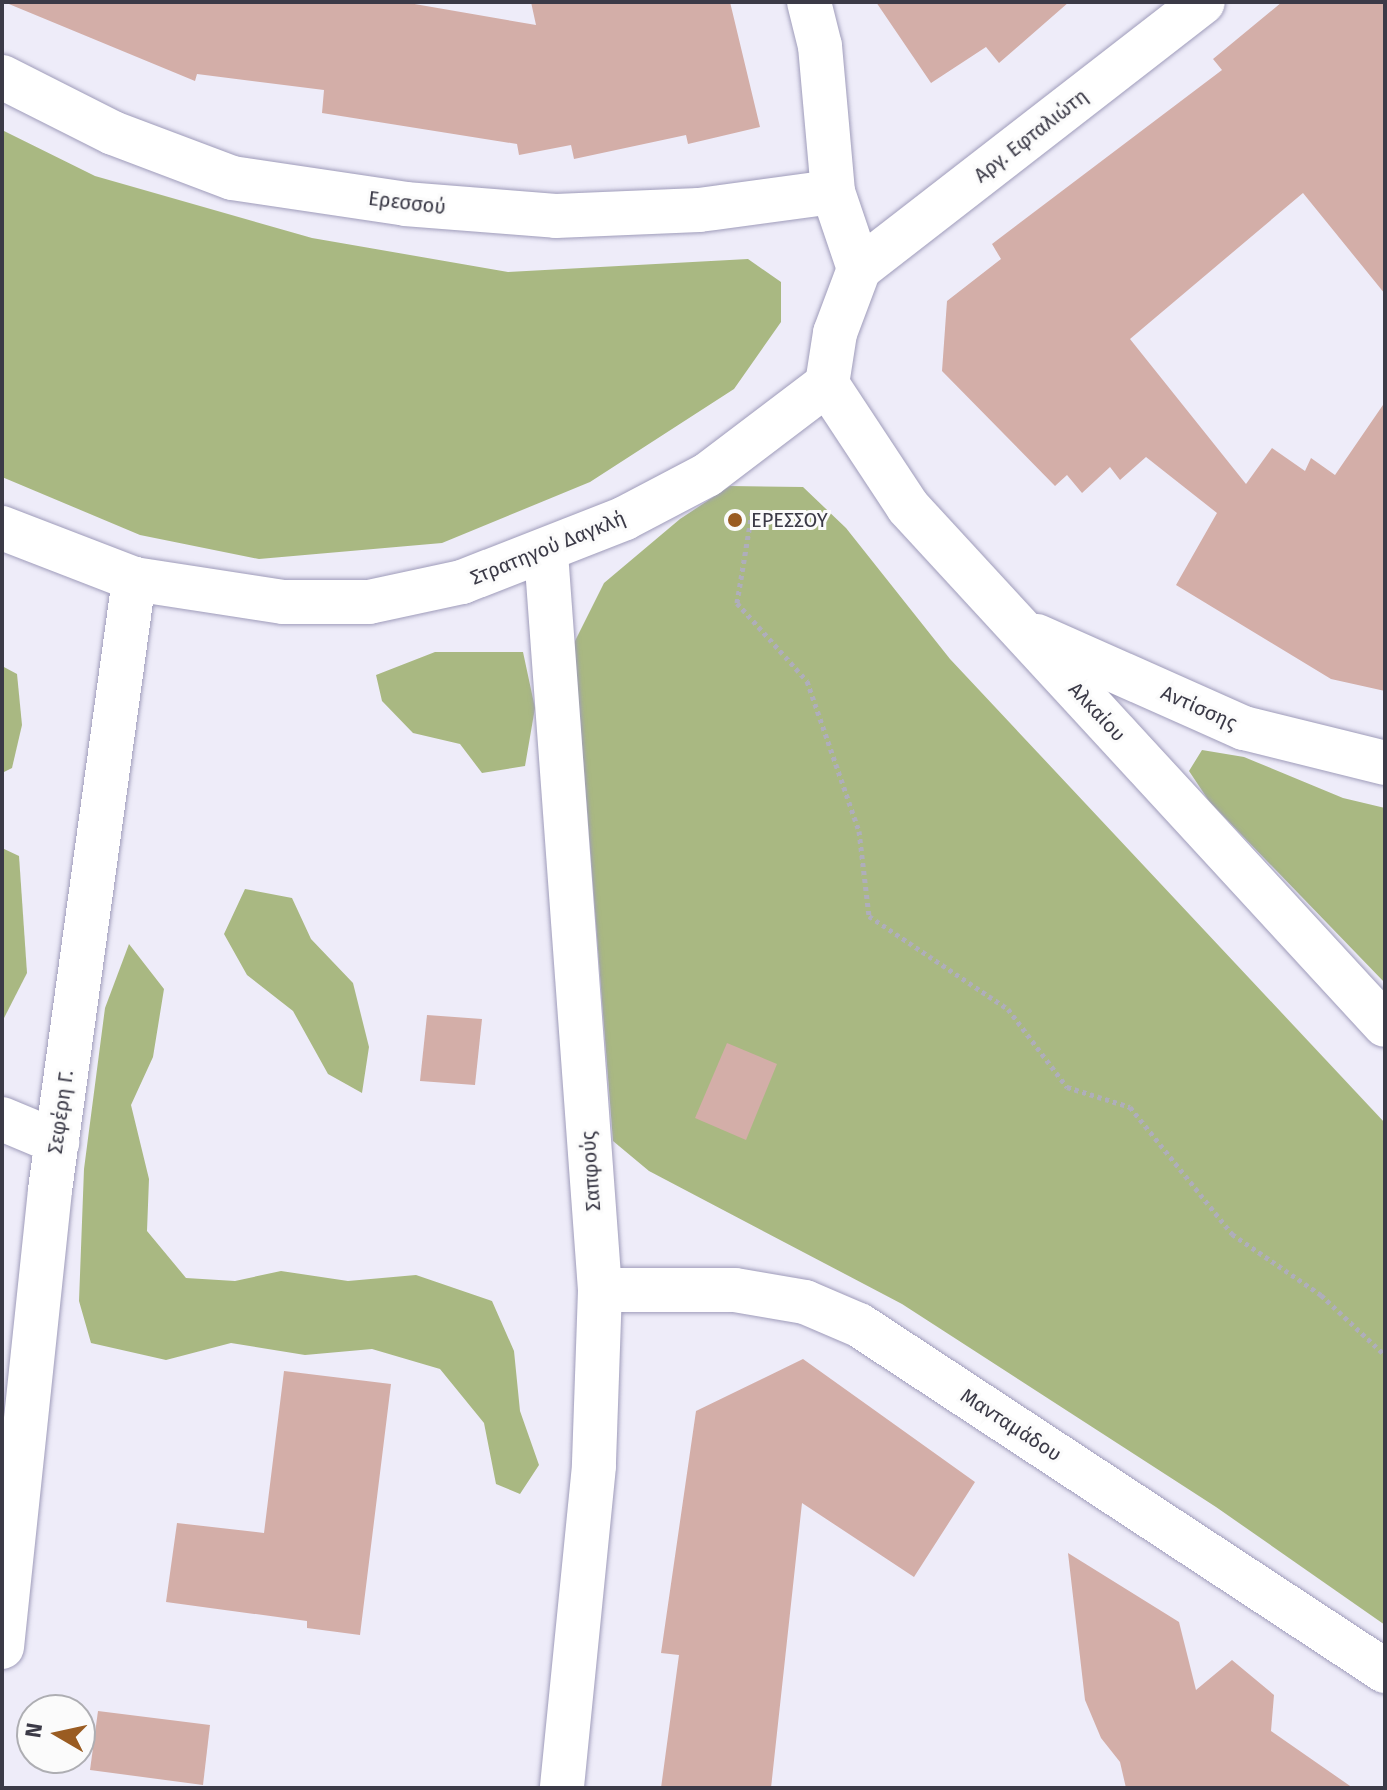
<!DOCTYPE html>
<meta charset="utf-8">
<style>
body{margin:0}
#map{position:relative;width:1387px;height:1790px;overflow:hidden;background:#eeecf9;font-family:"Fira Sans",sans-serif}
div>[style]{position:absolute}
.forest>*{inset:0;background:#a9b882}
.building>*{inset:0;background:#d3aea8}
.path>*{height:5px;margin-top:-2.5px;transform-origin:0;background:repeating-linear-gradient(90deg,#afaebb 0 4px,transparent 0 8px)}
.roads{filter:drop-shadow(0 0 2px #9f9cba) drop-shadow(0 0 2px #9f9cba)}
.minor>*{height:44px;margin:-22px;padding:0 22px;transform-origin:22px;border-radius:22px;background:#fff}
.dots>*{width:22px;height:22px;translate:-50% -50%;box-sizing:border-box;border:4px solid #fbfbfb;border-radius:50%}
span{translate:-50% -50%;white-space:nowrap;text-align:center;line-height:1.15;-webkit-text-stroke:6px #fbfbfb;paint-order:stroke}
.street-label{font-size:20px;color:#3b3a47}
.poi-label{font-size:20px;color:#3b3a47}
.left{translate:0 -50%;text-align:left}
.frame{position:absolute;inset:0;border:4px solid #3b3a47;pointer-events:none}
.north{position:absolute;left:16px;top:1694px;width:80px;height:80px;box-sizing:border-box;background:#fbfbfb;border:2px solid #aeaeb3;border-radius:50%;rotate:279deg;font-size:22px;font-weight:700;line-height:32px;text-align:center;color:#3b3a47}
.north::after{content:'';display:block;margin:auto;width:28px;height:36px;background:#9a5c22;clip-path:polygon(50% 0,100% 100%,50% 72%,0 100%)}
</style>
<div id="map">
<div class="forest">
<div style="clip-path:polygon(2px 130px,95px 176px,312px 238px,508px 272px,748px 259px,781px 282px,781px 322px,734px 389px,590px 482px,442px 543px,259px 559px,140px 535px,2px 477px)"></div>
<div style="clip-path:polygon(730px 486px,803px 487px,846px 528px,950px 659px,1385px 1123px,1385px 1625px,1216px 1507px,902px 1304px,649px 1171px,613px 1141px,574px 643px,604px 583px,680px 519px)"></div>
<div style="clip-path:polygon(435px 652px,523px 652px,535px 708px,525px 766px,482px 773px,460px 744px,413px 733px,382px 701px,376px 675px)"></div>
<div style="clip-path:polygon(2px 666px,17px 674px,22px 725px,12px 768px,2px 773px)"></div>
<div style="clip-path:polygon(1202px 750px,1244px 757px,1343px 798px,1385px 808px,1385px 983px,1209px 801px,1189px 771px)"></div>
<div style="clip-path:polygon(2px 848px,19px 856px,27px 973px,2px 1022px)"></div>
<div style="clip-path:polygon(245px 889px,292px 898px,311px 939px,353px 983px,369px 1047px,362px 1093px,328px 1074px,293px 1011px,247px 975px,224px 934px)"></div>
<div style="clip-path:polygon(129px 944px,164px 989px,153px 1057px,131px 1105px,149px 1179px,147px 1231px,186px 1278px,235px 1281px,281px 1271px,348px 1281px,416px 1275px,492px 1301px,514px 1351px,520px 1411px,539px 1465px,520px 1494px,496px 1484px,484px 1423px,440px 1369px,372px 1349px,305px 1355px,231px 1343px,166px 1360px,91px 1343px,79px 1301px,84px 1169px,105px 1008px)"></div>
</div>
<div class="building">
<div style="clip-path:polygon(4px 2px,403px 2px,536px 25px,531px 2px,730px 2px,760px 127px,688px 144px,686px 135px,574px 159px,571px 145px,519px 155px,517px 144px,322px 113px,324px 90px,197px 74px,195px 81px)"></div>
<div style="clip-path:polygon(876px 2px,1069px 2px,999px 63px,986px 47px,931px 83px)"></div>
<div style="clip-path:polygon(1282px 2px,1385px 2px,1385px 294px,1303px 193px,1130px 339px,1246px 484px,1272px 448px,1305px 471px,1311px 458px,1335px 475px,1385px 402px,1385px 691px,1331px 679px,1176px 585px,1217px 513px,1146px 457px,1120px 480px,1110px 467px,1082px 493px,1067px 475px,1055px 486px,942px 371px,947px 301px,1001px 259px,992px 244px,1222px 70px,1213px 59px)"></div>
<div style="clip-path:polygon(427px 1015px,482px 1019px,475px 1085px,420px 1081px)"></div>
<div style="clip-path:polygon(727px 1043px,777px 1064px,746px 1140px,695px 1118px)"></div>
<div style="clip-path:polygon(803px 1359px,975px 1482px,914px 1577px,802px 1503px,771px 1788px,661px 1788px,679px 1655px,661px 1653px,696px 1411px)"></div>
<div style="clip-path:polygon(284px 1371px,391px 1384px,360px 1635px,307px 1628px,307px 1621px,166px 1602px,177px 1523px,264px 1533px)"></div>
<div style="clip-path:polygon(1068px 1553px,1179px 1622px,1196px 1690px,1232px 1660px,1274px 1695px,1271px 1731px,1353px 1788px,1126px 1788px,1120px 1762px,1101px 1738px,1085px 1700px)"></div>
<div style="clip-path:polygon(98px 1711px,210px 1725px,203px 1785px,90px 1770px)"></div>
</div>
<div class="path">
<div style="left:752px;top:512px;width:92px;rotate:99.4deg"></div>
<div style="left:737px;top:603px;width:105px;rotate:48.1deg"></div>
<div style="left:807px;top:681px;width:159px;rotate:70.9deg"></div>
<div style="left:859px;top:831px;width:86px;rotate:83.3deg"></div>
<div style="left:869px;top:916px;width:167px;rotate:33.8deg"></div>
<div style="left:1008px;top:1009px;width:98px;rotate:52.9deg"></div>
<div style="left:1067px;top:1087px;width:66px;rotate:17.6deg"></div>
<div style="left:1130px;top:1107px;width:163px;rotate:51.2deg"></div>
<div style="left:1232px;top:1234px;width:108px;rotate:34.4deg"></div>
<div style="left:1321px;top:1295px;width:88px;rotate:43.2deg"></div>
</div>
<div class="roads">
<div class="minor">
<div style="left:809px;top:2px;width:45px;rotate:76deg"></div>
<div style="left:820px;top:46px;width:147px;rotate:84.9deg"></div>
<div style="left:833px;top:192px;width:81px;rotate:71.3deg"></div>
<div style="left:859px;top:269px;width:68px;rotate:110.6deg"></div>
<div style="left:835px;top:333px;width:52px;rotate:98.9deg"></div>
<div style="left:2px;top:77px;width:124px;rotate:26.8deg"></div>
<div style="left:113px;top:133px;width:127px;rotate:20.7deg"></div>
<div style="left:232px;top:178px;width:175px;rotate:8.5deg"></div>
<div style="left:405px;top:204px;width:151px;rotate:4.5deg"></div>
<div style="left:556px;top:216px;width:143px;rotate:-2.4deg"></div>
<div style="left:699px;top:210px;width:135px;rotate:-7.7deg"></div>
<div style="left:859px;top:269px;width:435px;rotate:-37.8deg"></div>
<div style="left:827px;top:384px;width:147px;rotate:56.6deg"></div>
<div style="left:908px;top:507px;width:704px;rotate:47.36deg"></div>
<div style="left:2px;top:528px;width:142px;rotate:21.1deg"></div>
<div style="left:134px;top:579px;width:151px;rotate:8.8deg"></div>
<div style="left:283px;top:602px;width:86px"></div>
<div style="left:369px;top:602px;width:95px;rotate:-12.1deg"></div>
<div style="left:462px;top:582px;width:175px;rotate:-21.4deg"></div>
<div style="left:625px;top:518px;width:93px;rotate:-27.7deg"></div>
<div style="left:707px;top:475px;width:151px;rotate:-37.2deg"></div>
<div style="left:546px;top:553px;width:739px;rotate:85.81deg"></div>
<div style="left:600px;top:1290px;width:176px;rotate:92deg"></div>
<div style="left:594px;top:1466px;width:324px;rotate:95.7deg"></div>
<div style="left:1037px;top:636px;width:227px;rotate:24deg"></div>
<div style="left:1244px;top:728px;width:145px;rotate:13.9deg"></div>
<div style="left:2px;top:1119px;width:60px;rotate:22.7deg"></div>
<div style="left:600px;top:1290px;width:135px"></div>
<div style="left:735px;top:1290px;width:71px;rotate:9.7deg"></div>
<div style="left:805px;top:1302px;width:59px;rotate:23.1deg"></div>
<div style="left:859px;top:1325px;width:630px;rotate:33.34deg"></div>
<div style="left:2px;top:1647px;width:460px;rotate:-84deg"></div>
<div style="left:50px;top:1190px;width:617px;rotate:-82.17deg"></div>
</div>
</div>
<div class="dots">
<div style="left:735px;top:520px;background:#9a5c22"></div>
</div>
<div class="street-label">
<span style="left:1031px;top:136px;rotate:-38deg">Αργ. Εφταλιώτη</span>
<span style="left:407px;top:203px;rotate:7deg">Ερεσσού</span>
<span style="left:548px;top:548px;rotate:-22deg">Στρατηγού Δαγκλή</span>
<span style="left:1199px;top:708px;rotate:24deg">Αντίσσης</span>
<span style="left:1097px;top:712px;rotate:47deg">Αλκαίου</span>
<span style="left:61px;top:1112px;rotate:-82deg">Σεφέρη Γ.</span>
<span style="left:591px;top:1171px;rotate:-94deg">Σαπφούς</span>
<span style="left:1011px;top:1425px;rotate:33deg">Μανταμάδου</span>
</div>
<div class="poi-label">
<span class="left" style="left:751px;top:520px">ΕΡΕΣΣΟΥ</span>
</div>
<div class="frame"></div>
<div class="north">N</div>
</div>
